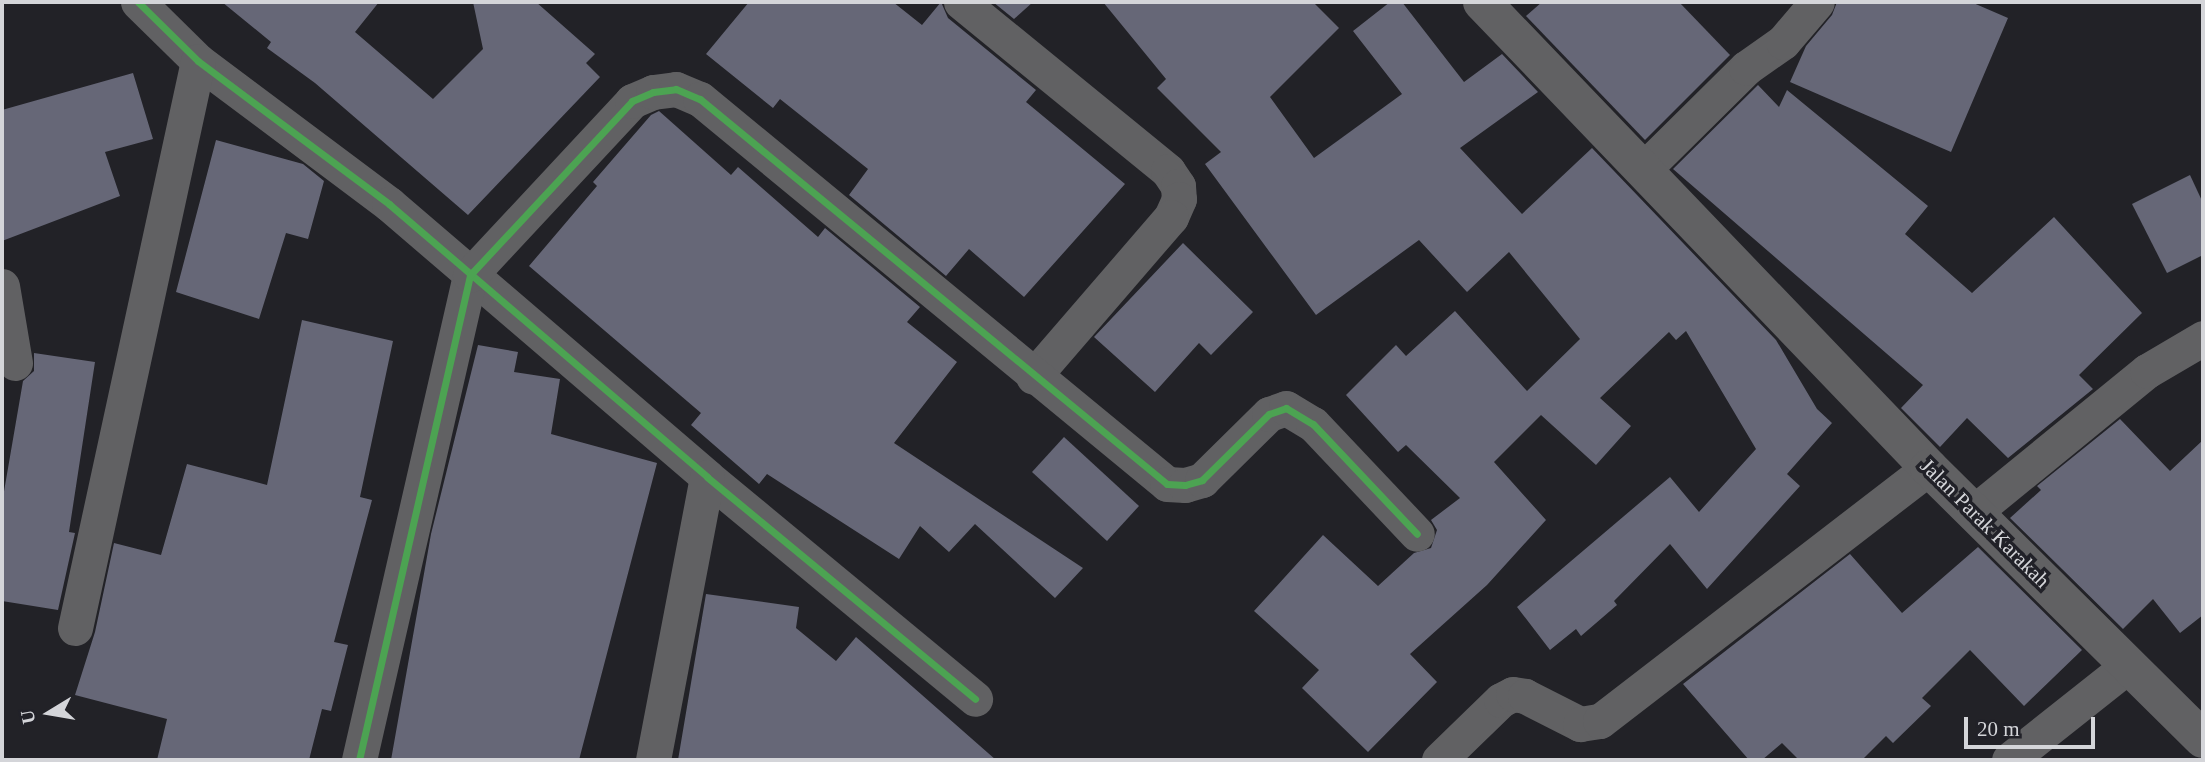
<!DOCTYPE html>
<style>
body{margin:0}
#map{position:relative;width:2205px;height:762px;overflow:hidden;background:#222227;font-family:"Times New Roman",serif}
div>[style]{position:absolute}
.building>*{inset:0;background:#666777}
.minor>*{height:35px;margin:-17.5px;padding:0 17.5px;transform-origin:17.5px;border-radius:17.5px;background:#616163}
.tertiary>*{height:38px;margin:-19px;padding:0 19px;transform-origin:19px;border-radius:19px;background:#616163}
.cycleway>*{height:7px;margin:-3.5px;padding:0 3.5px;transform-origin:3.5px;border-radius:3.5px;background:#4ca352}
span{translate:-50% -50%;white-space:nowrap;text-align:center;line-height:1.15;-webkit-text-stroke:7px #212128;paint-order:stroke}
.street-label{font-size:21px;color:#d4d5d9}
.frame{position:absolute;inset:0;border:4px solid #d4d5d9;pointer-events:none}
.north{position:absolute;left:14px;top:678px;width:70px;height:70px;-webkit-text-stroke:5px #212128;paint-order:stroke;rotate:259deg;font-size:19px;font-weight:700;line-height:28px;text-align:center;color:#d4d5d9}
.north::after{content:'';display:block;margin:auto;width:24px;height:32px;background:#d4d5d9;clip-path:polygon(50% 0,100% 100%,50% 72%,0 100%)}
.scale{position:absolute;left:1964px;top:717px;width:131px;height:32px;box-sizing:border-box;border:4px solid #d4d5d9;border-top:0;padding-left:9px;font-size:21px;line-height:24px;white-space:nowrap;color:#d4d5d9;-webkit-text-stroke:5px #212128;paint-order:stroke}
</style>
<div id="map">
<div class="building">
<div style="clip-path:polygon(222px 2px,379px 2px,355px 32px,433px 99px,483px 49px,473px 2px,536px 2px,595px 54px,586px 63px,600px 77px,468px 215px,315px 83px,267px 48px,271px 42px)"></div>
<div style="clip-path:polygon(749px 2px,893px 2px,922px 25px,941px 2px,948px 18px,1036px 90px,1026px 102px,1125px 184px,1024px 297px,969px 249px,946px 276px,849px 195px,868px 169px,780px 99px,773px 108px,706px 54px)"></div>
<div style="clip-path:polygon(993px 2px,1033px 2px,1014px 19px)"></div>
<div style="clip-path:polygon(1103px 2px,1313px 2px,1339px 28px,1270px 97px,1314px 158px,1402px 94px,1353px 31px,1390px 2px,1402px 2px,1464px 82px,1502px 54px,1538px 92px,1460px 148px,1522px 214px,1592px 148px,1776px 340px,1817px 409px,1832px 423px,1787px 474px,1800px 486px,1707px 589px,1670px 544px,1614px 601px,1617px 605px,1581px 636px,1576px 629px,1550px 650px,1517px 607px,1670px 477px,1699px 512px,1756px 449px,1686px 331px,1676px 340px,1669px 332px,1600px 398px,1631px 426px,1596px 465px,1541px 415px,1494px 462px,1546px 520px,1487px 585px,1410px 654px,1437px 682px,1368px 752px,1302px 688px,1319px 670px,1254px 611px,1323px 535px,1378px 586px,1414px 553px,1431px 548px,1437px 530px,1431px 520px,1460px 498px,1406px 445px,1398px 452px,1346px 395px,1396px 345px,1406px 356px,1455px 311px,1527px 391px,1580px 339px,1509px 252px,1467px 292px,1419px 240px,1316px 315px,1205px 164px,1221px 152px,1157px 88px,1166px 79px)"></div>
<div style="clip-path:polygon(1542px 2px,1679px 2px,1730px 55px,1645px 140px,1526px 16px)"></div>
<div style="clip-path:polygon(1837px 2px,1971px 2px,2008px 18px,1951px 152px,1790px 82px,1806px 46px,1832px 15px)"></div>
<div style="clip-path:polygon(133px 73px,153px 139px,105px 152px,120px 196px,2px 241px,2px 110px)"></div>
<div style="clip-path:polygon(1758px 85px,1779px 107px,1787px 90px,1928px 206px,1905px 234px,1972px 293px,2054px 217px,2142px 313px,2079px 375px,2093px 389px,2008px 458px,1967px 418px,1940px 447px,1901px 408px,1923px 385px,1673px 169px)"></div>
<div style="clip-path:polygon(659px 111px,731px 175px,738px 167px,818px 237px,825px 228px,920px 307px,907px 322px,957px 362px,894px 443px,1083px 568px,1055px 598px,975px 524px,949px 552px,920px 526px,899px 559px,767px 474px,759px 484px,691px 425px,701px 413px,529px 266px,597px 186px,593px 182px,651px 115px)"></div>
<div style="clip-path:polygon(216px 140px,303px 164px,324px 181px,308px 239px,286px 233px,259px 319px,176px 292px)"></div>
<div style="clip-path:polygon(2190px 175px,2203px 203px,2203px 255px,2167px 273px,2132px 204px)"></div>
<div style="clip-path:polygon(1183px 243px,1253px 312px,1211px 355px,1199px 343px,1155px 392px,1094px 337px)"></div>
<div style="clip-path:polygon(302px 320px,393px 341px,360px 497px,372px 500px,334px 642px,348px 645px,331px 711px,322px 709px,309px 760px,157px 760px,167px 719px,75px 695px,95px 632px,114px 543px,161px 555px,187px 464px,267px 485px)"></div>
<div style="clip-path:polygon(478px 345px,518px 352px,514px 372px,560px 379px,551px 434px,657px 463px,579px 760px,391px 760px,431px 534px)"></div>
<div style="clip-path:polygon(34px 353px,95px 362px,69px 532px,75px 533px,58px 610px,2px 601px,2px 503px,23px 381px,34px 371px)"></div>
<div style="clip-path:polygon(2120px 419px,2170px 471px,2203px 440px,2203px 615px,2180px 633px,2153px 599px,2123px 629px,2010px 518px,2041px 490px,2037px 486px)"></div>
<div style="clip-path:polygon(1064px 437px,1139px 506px,1107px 541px,1032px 472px)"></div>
<div style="clip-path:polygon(1978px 547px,2082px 650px,2024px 706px,1970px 650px,1922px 698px,1931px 706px,1893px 743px,1886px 736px,1862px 760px,1799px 760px,1782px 743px,1762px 760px,1749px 760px,1683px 684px,1850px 554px,1902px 613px)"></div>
<div style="clip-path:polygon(706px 594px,799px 607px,796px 628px,836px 661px,856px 637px,996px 760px,678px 760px)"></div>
</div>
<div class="minor">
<div style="left:138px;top:2px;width:84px;rotate:44.5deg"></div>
<div style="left:198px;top:61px;width:239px;rotate:36.8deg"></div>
<div style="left:389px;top:204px;width:419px;rotate:40.6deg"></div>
<div style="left:707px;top:477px;width:348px;rotate:39.6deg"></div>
<div style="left:961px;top:2px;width:267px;rotate:39.2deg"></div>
<div style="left:1168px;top:171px;width:18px;rotate:56deg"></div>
<div style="left:1178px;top:186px;width:13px;rotate:86deg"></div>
<div style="left:1179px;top:199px;width:20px;rotate:114deg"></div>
<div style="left:1171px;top:217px;width:211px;rotate:130.8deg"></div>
<div style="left:1643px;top:170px;width:145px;rotate:-44.7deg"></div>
<div style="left:1746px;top:68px;width:45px;rotate:-35.1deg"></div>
<div style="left:1783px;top:42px;width:52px;rotate:-49.6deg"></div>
<div style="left:2px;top:286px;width:78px;rotate:80.4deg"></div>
<div style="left:1974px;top:512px;width:223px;rotate:-39.2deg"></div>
<div style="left:2147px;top:371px;width:65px;rotate:-30.5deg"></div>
<div style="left:75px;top:628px;width:580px;rotate:-77.76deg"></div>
<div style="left:359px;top:760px;width:498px;rotate:-77.1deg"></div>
<div style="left:470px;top:275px;width:238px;rotate:-47deg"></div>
<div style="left:632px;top:101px;width:23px;rotate:-23deg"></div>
<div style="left:653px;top:92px;width:23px;rotate:-7deg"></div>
<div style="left:676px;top:89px;width:26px;rotate:23deg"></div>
<div style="left:700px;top:99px;width:605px;rotate:39.5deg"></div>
<div style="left:1167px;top:484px;width:18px;rotate:3deg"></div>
<div style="left:1185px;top:485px;width:18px;rotate:-16deg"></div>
<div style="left:1202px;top:480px;width:94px;rotate:-44.6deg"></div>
<div style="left:1269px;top:414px;width:18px;rotate:-19deg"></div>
<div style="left:1286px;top:408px;width:31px;rotate:31deg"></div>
<div style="left:1313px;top:424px;width:151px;rotate:46.6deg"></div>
<div style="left:653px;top:760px;width:288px;rotate:-79.2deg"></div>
<div style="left:1439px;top:760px;width:86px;rotate:-44.1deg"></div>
<div style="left:1501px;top:700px;width:13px;rotate:-27deg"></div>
<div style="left:1513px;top:694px;width:12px;rotate:9deg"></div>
<div style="left:1525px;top:696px;width:62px;rotate:27deg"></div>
<div style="left:1580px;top:724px;width:20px;rotate:-9deg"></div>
<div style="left:1600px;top:721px;width:415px;rotate:-37.6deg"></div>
<div style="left:2009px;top:760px;width:153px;rotate:-38.4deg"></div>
</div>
<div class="tertiary">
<div style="left:1482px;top:2px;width:646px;rotate:46.19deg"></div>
<div style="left:1929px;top:468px;width:385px;rotate:44.7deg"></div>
</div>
<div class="cycleway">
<div style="left:138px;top:2px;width:84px;rotate:44.5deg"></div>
<div style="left:198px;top:61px;width:239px;rotate:36.8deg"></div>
<div style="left:389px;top:204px;width:419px;rotate:40.6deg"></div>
<div style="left:707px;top:477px;width:348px;rotate:39.6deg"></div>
<div style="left:359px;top:760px;width:498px;rotate:-77.1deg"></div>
<div style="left:470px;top:275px;width:238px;rotate:-47deg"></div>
<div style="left:632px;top:101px;width:23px;rotate:-23deg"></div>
<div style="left:653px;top:92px;width:23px;rotate:-7deg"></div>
<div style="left:676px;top:89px;width:26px;rotate:23deg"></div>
<div style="left:700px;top:99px;width:605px;rotate:39.5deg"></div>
<div style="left:1167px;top:484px;width:18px;rotate:3deg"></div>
<div style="left:1185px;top:485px;width:18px;rotate:-16deg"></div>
<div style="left:1202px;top:480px;width:94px;rotate:-44.6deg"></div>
<div style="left:1269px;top:414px;width:18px;rotate:-19deg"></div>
<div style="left:1286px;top:408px;width:31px;rotate:31deg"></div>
<div style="left:1313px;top:424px;width:151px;rotate:46.6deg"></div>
</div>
<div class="street-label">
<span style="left:1985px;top:523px;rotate:45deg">Jalan Parak Karakah</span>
</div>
<div class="frame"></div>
<div class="north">U</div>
<div class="scale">20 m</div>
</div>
